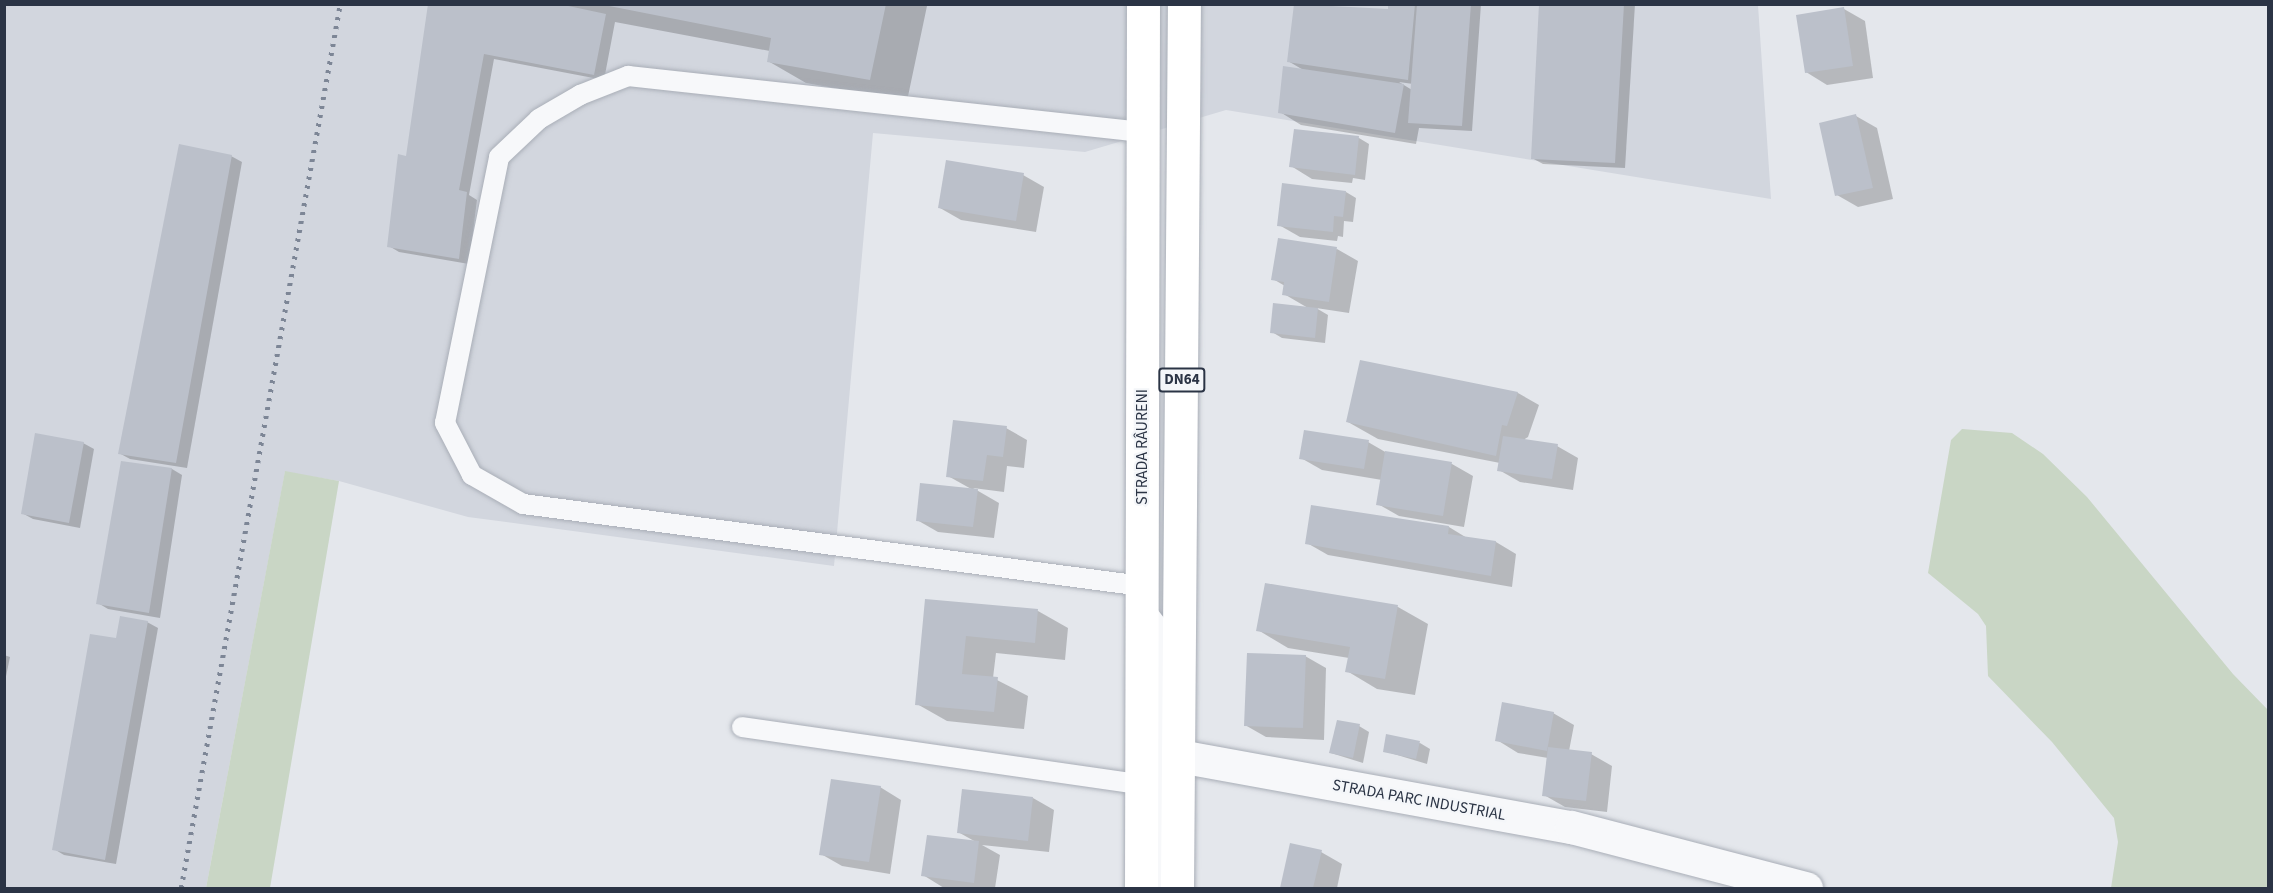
<!DOCTYPE html>
<meta charset="utf-8">
<style>
body{margin:0}
#map{position:relative;width:2273px;height:893px;overflow:hidden;background:#e4e7ec;font-family:"Source Sans 3",sans-serif}
div>[style]{position:absolute}
.built>*{inset:0;background:#d2d6de}
.green>*{inset:0;background:#c9d6c5}
.shadow>*{inset:0;background:#0003}
.building>*{inset:0;background:#bbc0ca}
.roads{filter:drop-shadow(0 0 2px #a9aeb7) drop-shadow(0 0 2px #a9aeb7)}
.service>*{height:20px;margin:-10px;padding:0 10px;transform-origin:10px;border-radius:10px;background:#f7f8fa}
.minor>*{height:33px;margin:-16.5px;padding:0 16.5px;transform-origin:16.5px;border-radius:16.5px;background:#f7f8fa}
.primary>*{height:33px;margin:-16.5px;padding:0 16.5px;transform-origin:16.5px;border-radius:16.5px;background:#fff}
.rail>*{height:4.5px;margin-top:-2.25px;transform-origin:0;background:repeating-linear-gradient(90deg,#7d8696 0 3px,transparent 0 9px)}
span{translate:-50% -50%;white-space:nowrap;text-align:center;line-height:1.15;-webkit-text-stroke:4.5px #f4f6f9;paint-order:stroke}
.shield-label span{padding:2px 4px;background:#f4f6f9;border:2px solid;border-radius:4px;-webkit-text-stroke-width:0}
.shield-label{font-size:15px;color:#2b3445;font-weight:700}
.street-label{font-size:16px;color:#2b3445}
.frame{position:absolute;inset:0;border:6px solid #2b3445;pointer-events:none}
</style>
<div id="map">
<div class="built">
<div style="clip-path:polygon(5px 5px,1758px 5px,1771px 199px,1226px 110px,1085px 152px,873px 133px,834px 566px,468px 517px,339px 481px,285px 472px,206px 888px,5px 888px)"></div>
</div>
<div class="green">
<div style="clip-path:polygon(1962px 429px,2012px 433px,2043px 454px,2087px 497px,2233px 674px,2268px 710px,2268px 888px,2111px 888px,2118px 842px,2114px 818px,2052px 742px,1988px 676px,1986px 626px,1978px 614px,1928px 573px,1951px 440px)"></div>
<div style="clip-path:polygon(285px 471px,339px 481px,270px 888px,206px 888px)"></div>
</div>
<div class="shadow">
<div style="clip-path:polygon(430px 4px,926px 4px,927px 6px,907px 101px,806px 83px,768px 61px,770px 51px,615px 22px,604px 80px,494px 59px,469px 195px,477px 200px,469px 264px,399px 252px,389px 246px,407px 158px)"></div>
<div style="clip-path:polygon(evenodd,1295px 4px,1389px 11px,1390px 4px,1481px 4px,1472px 131px,1419px 128px,1416px 144px,1301px 125px,1280px 112px,1305px 71px,1288px 61px,1295px 4px,1399px 82px,1413px 84px,1412px 90px,1399px 82px)"></div>
<div style="clip-path:polygon(1541px 4px,1635px 4px,1625px 168px,1543px 164px,1532px 158px)"></div>
<div style="clip-path:polygon(1844px 9px,1865px 21px,1873px 78px,1827px 85px,1806px 72px)"></div>
<div style="clip-path:polygon(1856px 116px,1877px 128px,1893px 199px,1858px 207px,1837px 195px)"></div>
<div style="clip-path:polygon(1295px 130px,1359px 138px,1369px 144px,1365px 180px,1353px 178px,1352px 183px,1312px 179px,1291px 166px)"></div>
<div style="clip-path:polygon(231px 156px,242px 162px,187px 468px,130px 459px,119px 453px)"></div>
<div style="clip-path:polygon(1023px 175px,1044px 187px,1036px 232px,961px 220px,940px 208px)"></div>
<div style="clip-path:polygon(1346px 192px,1356px 198px,1353px 222px,1344px 221px,1343px 237px,1338px 236px,1337px 241px,1300px 237px,1279px 225px)"></div>
<div style="clip-path:polygon(1337px 249px,1358px 261px,1349px 313px,1316px 308px,1328px 315px,1325px 343px,1282px 338px,1272px 332px,1308px 308px,1284px 294px,1285px 286px,1273px 279px)"></div>
<div style="clip-path:polygon(1463px 383px,1518px 393px,1539px 405px,1528px 437px,1523px 440px,1557px 446px,1578px 458px,1573px 490px,1520px 482px,1499px 470px,1500px 463px,1378px 439px,1348px 422px)"></div>
<div style="clip-path:polygon(1006px 428px,1027px 440px,1024px 468px,1007px 466px,1004px 492px,973px 488px,999px 503px,994px 538px,938px 532px,917px 520px,973px 490px,948px 476px)"></div>
<div style="clip-path:polygon(1368px 442px,1387px 453px,1452px 464px,1473px 476px,1464px 527px,1399px 516px,1378px 504px,1382px 480px,1322px 470px,1301px 458px)"></div>
<div style="clip-path:polygon(83px 443px,94px 449px,80px 528px,33px 519px,22px 513px)"></div>
<div style="clip-path:polygon(123px 463px,172px 469px,182px 475px,160px 618px,108px 609px,98px 603px)"></div>
<div style="clip-path:polygon(1449px 527px,1467px 538px,1496px 542px,1516px 554px,1512px 587px,1328px 555px,1307px 543px)"></div>
<div style="clip-path:polygon(1266px 584px,1398px 607px,1428px 624px,1415px 695px,1377px 689px,1347px 671px,1349px 658px,1288px 648px,1258px 630px)"></div>
<div style="clip-path:polygon(927px 600px,1038px 611px,1068px 628px,1065px 660px,996px 653px,993px 678px,1028px 696px,1024px 729px,947px 721px,917px 704px)"></div>
<div style="clip-path:polygon(147px 622px,158px 628px,116px 864px,64px 855px,54px 849px,117px 640px)"></div>
<div style="clip-path:polygon(4px 655px,10px 657px,4px 686px)"></div>
<div style="clip-path:polygon(1305px 656px,1326px 668px,1324px 740px,1266px 737px,1245px 725px)"></div>
<div style="clip-path:polygon(1553px 713px,1574px 725px,1569px 751px,1591px 754px,1612px 766px,1607px 812px,1565px 807px,1544px 795px,1548px 758px,1518px 753px,1497px 740px)"></div>
<div style="clip-path:polygon(1359px 726px,1369px 732px,1363px 763px,1331px 753px)"></div>
<div style="clip-path:polygon(1420px 743px,1430px 749px,1427px 764px,1384px 751px)"></div>
<div style="clip-path:polygon(880px 787px,901px 800px,890px 874px,842px 866px,821px 854px)"></div>
<div style="clip-path:polygon(1033px 798px,1054px 810px,1049px 852px,982px 845px,1000px 855px,995px 888px,944px 888px,923px 875px,976px 842px,958px 832px)"></div>
<div style="clip-path:polygon(1291px 845px,1321px 852px,1342px 864px,1337px 888px,1282px 888px)"></div>
</div>
<div class="building">
<div style="clip-path:polygon(428px 4px,559px 4px,606px 14px,594px 75px,484px 54px,459px 190px,467px 192px,459px 259px,387px 247px,398px 154px,406px 156px)"></div>
<div style="clip-path:polygon(599px 4px,886px 4px,870px 80px,767px 62px,771px 38px)"></div>
<div style="clip-path:polygon(1294px 4px,1388px 9px,1388px 4px,1415px 4px,1408px 80px,1287px 62px)"></div>
<div style="clip-path:polygon(1417px 4px,1471px 4px,1462px 126px,1408px 123px)"></div>
<div style="clip-path:polygon(1539px 4px,1624px 4px,1615px 163px,1531px 159px)"></div>
<div style="clip-path:polygon(1844px 7px,1853px 66px,1805px 73px,1796px 15px)"></div>
<div style="clip-path:polygon(1283px 66px,1404px 84px,1395px 133px,1278px 113px)"></div>
<div style="clip-path:polygon(1856px 114px,1873px 188px,1835px 196px,1819px 123px)"></div>
<div style="clip-path:polygon(1294px 129px,1359px 136px,1355px 175px,1289px 167px)"></div>
<div style="clip-path:polygon(179px 144px,232px 155px,176px 463px,118px 454px)"></div>
<div style="clip-path:polygon(946px 160px,1024px 173px,1016px 221px,938px 208px)"></div>
<div style="clip-path:polygon(1282px 183px,1346px 191px,1343px 217px,1334px 216px,1333px 232px,1277px 226px)"></div>
<div style="clip-path:polygon(1278px 238px,1337px 247px,1329px 302px,1282px 295px,1284px 282px,1271px 280px)"></div>
<div style="clip-path:polygon(1273px 303px,1318px 308px,1315px 338px,1270px 333px)"></div>
<div style="clip-path:polygon(1360px 360px,1518px 392px,1507px 426px,1502px 425px,1496px 456px,1346px 422px)"></div>
<div style="clip-path:polygon(953px 420px,1007px 426px,1003px 457px,987px 455px,983px 481px,946px 477px)"></div>
<div style="clip-path:polygon(1304px 430px,1369px 440px,1364px 469px,1299px 459px)"></div>
<div style="clip-path:polygon(35px 433px,84px 442px,69px 523px,21px 514px)"></div>
<div style="clip-path:polygon(1503px 436px,1558px 444px,1552px 479px,1497px 471px)"></div>
<div style="clip-path:polygon(1385px 451px,1452px 462px,1443px 516px,1376px 505px)"></div>
<div style="clip-path:polygon(121px 461px,172px 468px,149px 613px,96px 604px)"></div>
<div style="clip-path:polygon(920px 483px,978px 489px,973px 527px,916px 521px)"></div>
<div style="clip-path:polygon(1311px 505px,1449px 526px,1448px 534px,1496px 541px,1491px 576px,1305px 544px)"></div>
<div style="clip-path:polygon(1265px 583px,1398px 605px,1385px 679px,1345px 672px,1350px 647px,1256px 631px)"></div>
<div style="clip-path:polygon(925px 599px,1038px 609px,1035px 643px,966px 636px,962px 674px,998px 677px,994px 712px,915px 705px)"></div>
<div style="clip-path:polygon(120px 616px,148px 621px,105px 860px,52px 850px,90px 634px,116px 638px)"></div>
<div style="clip-path:polygon(1247px 653px,1306px 655px,1303px 728px,1244px 726px)"></div>
<div style="clip-path:polygon(1502px 702px,1554px 712px,1547px 751px,1495px 741px)"></div>
<div style="clip-path:polygon(1337px 720px,1360px 724px,1353px 758px,1329px 753px)"></div>
<div style="clip-path:polygon(1386px 734px,1420px 741px,1416px 759px,1383px 752px)"></div>
<div style="clip-path:polygon(1548px 747px,1592px 752px,1586px 801px,1542px 796px)"></div>
<div style="clip-path:polygon(831px 779px,881px 786px,869px 862px,819px 855px)"></div>
<div style="clip-path:polygon(962px 789px,1033px 797px,1028px 841px,957px 833px)"></div>
<div style="clip-path:polygon(927px 835px,979px 841px,974px 883px,921px 876px)"></div>
<div style="clip-path:polygon(1290px 843px,1322px 850px,1313px 888px,1280px 888px)"></div>
</div>
<div class="roads">
<div class="service">
<div style="left:1142px;top:586px;width:624px;rotate:-172.45deg"></div>
<div style="left:523px;top:504px;width:59px;rotate:-150.4deg"></div>
<div style="left:472px;top:475px;width:59px;rotate:-117.4deg"></div>
<div style="left:445px;top:423px;width:271px;rotate:-78.5deg"></div>
<div style="left:499px;top:157px;width:55px;rotate:-43.5deg"></div>
<div style="left:539px;top:119px;width:48px;rotate:-30.3deg"></div>
<div style="left:580px;top:95px;width:52px;rotate:-21.6deg"></div>
<div style="left:628px;top:76px;width:517px;rotate:6.22deg"></div>
<div style="left:742px;top:727px;width:405px;rotate:8.2deg"></div>
</div>
<div class="minor">
<div style="left:1143px;top:618px;width:24px;rotate:52deg"></div>
<div style="left:1158px;top:637px;width:105px;rotate:88.4deg"></div>
<div style="left:1161px;top:742px;width:23px;rotate:38deg"></div>
<div style="left:1179px;top:756px;width:398px;rotate:10.3deg"></div>
<div style="left:1571px;top:827px;width:243px;rotate:14.6deg"></div>
<div style="left:1151px;top:888px;width:17px;rotate:-66deg"></div>
<div style="left:1158px;top:872px;width:94px;rotate:-90deg"></div>
<div style="left:1158px;top:778px;width:9px;rotate:-72deg"></div>
<div style="left:1161px;top:769px;width:22px;rotate:-36deg"></div>
</div>
<div class="primary">
<div style="left:1141px;top:888px;width:884px;rotate:-89.87deg"></div>
<div style="left:1177px;top:888px;width:884px;rotate:-89.55deg"></div>
</div>
</div>
<div class="rail">
<div style="left:181px;top:888px;width:898px;rotate:-79.8deg"></div>
</div>
<div class="shield-label">
<span style="left:1182px;top:380px">DN64</span>
</div>
<div class="street-label">
<span style="left:1142px;top:447px;rotate:-90deg">STRADA RÂURENI</span>
<span style="left:1419px;top:800px;rotate:10deg">STRADA PARC INDUSTRIAL</span>
</div>
<div class="frame"></div>
</div>
